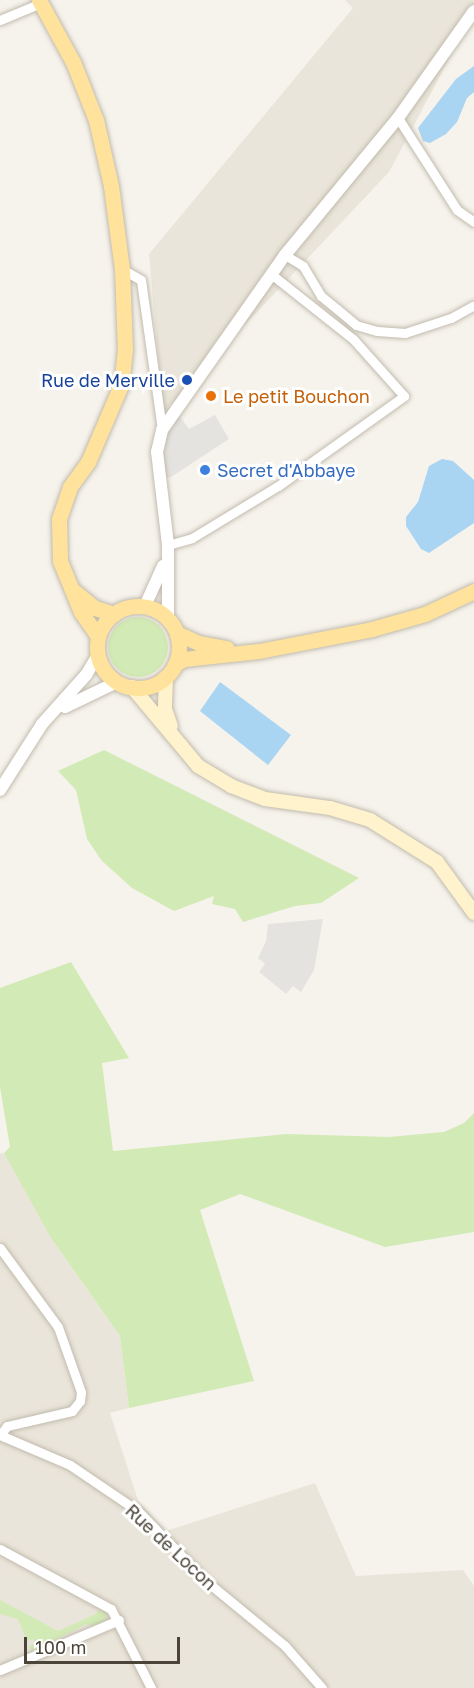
<!DOCTYPE html>
<style>
body{margin:0}
#map{position:relative;width:474px;height:1688px;overflow:hidden;background:#f6f3ec;font-family:"Golos Text",sans-serif}
div>[style]{position:absolute}
.residential>*{inset:0;background:#eae5da}
.green>*{inset:0;background:#d2eab5}
.round{border-radius:50%}
.parking>*{inset:0;background:#e5e3e0}
.water>*{inset:0;background:#a9d4f2}
.roads{filter:drop-shadow(0 0 2px #c2bbae) drop-shadow(0 0 2px #c2bbae)}
.minor>*{height:9px;margin:-4.5px;padding:0 4.5px;transform-origin:4.5px;border-radius:4.5px;background:#fff}
.tertiary>*{height:12px;margin:-6px;padding:0 6px;transform-origin:6px;border-radius:6px;background:#fff}
.secondary>*{height:14px;margin:-7px;padding:0 7px;transform-origin:7px;border-radius:7px;background:#fff3cd}
.primary>*{height:15px;margin:-7.5px;padding:0 7.5px;transform-origin:7.5px;border-radius:7.5px;background:#ffe39c}
.primary>.ring{margin:-7.5px;padding:0;box-sizing:content-box;background:none;border:15px solid #ffe39c;border-radius:50%}
.dots>*{width:16px;height:16px;translate:-50% -50%;box-sizing:border-box;border:3px solid #fff;border-radius:50%}
span{translate:-50% -50%;white-space:nowrap;text-align:center;line-height:1.15;-webkit-text-stroke:6px #fff;paint-order:stroke}
.transit-label{font-size:18px;color:#164399}
.right{translate:-100% -50%;text-align:right}
.food-label{font-size:18px;color:#c56008}
.left{translate:0 -50%;text-align:left}
.shop-label{font-size:18px;color:#366cbe}
.street-label{font-size:18px;color:#4b4439}
.scale{position:absolute;left:24px;top:1637px;width:156px;height:27px;box-sizing:border-box;border:3px solid #4b4439;border-top:0;padding-left:8px;font-size:18px;line-height:21px;white-space:nowrap;color:#4b4439;-webkit-text-stroke:4px #fff;paint-order:stroke}
</style>
<div id="map">
<div class="residential">
<div style="clip-path:polygon(345px 0,474px 0,474px 12px,389px 172px,163px 412px,149px 254px,353px 8px)"></div>
<div style="clip-path:polygon(0 1153px,7px 1154px,53px 1241px,120px 1336px,129px 1408px,110px 1413px,138px 1500px,166px 1531px,315px 1483px,356px 1576px,463px 1570px,474px 1586px,474px 1688px,0 1688px)"></div>
</div>
<div class="green">
<div class="round" style="left:108px;top:617px;width:60px;height:60px"></div>
<div style="clip-path:polygon(104px 750px,359px 878px,321px 903px,295px 906px,243px 922px,235px 909px,212px 904px,214px 896px,174px 911px,132px 888px,102px 861px,87px 839px,76px 790px,58px 771px)"></div>
<div style="clip-path:polygon(71px 962px,129px 1058px,102px 1063px,113px 1151px,286px 1134px,389px 1137px,444px 1132px,464px 1123px,474px 1113px,474px 1232px,385px 1247px,240px 1194px,200px 1210px,254px 1381px,129px 1408px,120px 1336px,51px 1238px,4px 1153px,10px 1147px,0 1087px,0 988px)"></div>
<div style="clip-path:polygon(0 1600px,58px 1631px,96px 1614px,100px 1607px,106px 1611px,107px 1620px,93px 1626px,86px 1624px,32px 1652px,29px 1646px,35px 1644px,33px 1639px,27px 1641px,18px 1619px,0 1614px)"></div>
</div>
<div class="parking">
<div style="clip-path:polygon(174px 408px,189px 429px,215px 415px,229px 439px,171px 477px,158px 477px,157px 452px)"></div>
<div style="clip-path:polygon(323px 919px,314px 970px,301px 992px,293px 986px,286px 994px,259px 972px,265px 964px,258px 958px,266px 941px,268px 924px)"></div>
</div>
<div class="water">
<div style="clip-path:polygon(474px 66px,474px 92px,467px 98px,457px 122px,446px 134px,430px 143px,423px 141px,418px 128px,456px 79px)"></div>
<div style="clip-path:polygon(442px 459px,453px 461px,474px 480px,474px 523px,429px 553px,421px 549px,406px 526px,406px 517px,418px 502px,429px 466px)"></div>
<div style="clip-path:polygon(220px 682px,291px 735px,268px 765px,200px 711px)"></div>
</div>
<div class="roads">
<div class="minor">
<div style="left:0;top:20px;width:44px;rotate:-22.5deg"></div>
<div style="left:398px;top:118px;width:109px;rotate:57.3deg"></div>
<div style="left:457px;top:210px;width:21px;rotate:35deg"></div>
<div style="left:285px;top:255px;width:21px;rotate:31deg"></div>
<div style="left:303px;top:266px;width:35px;rotate:59deg"></div>
<div style="left:321px;top:296px;width:21px;rotate:39deg"></div>
<div style="left:337px;top:309px;width:25px;rotate:40deg"></div>
<div style="left:356px;top:325px;width:22px;rotate:16deg"></div>
<div style="left:377px;top:331px;width:28px;rotate:4deg"></div>
<div style="left:405px;top:333px;width:48px;rotate:-18.1deg"></div>
<div style="left:451px;top:318px;width:26px;rotate:-29deg"></div>
<div style="left:122px;top:269px;width:22px;rotate:30deg"></div>
<div style="left:141px;top:280px;width:151px;rotate:82deg"></div>
<div style="left:168px;top:545px;width:25px;rotate:-16deg"></div>
<div style="left:192px;top:538px;width:100px;rotate:-31.2deg"></div>
<div style="left:278px;top:486px;width:155px;rotate:-35.5deg"></div>
<div style="left:404px;top:396px;width:76px;rotate:-131.8deg"></div>
<div style="left:353px;top:339px;width:105px;rotate:-141.6deg"></div>
<div style="left:0;top:1248px;width:98px;rotate:53.7deg"></div>
<div style="left:58px;top:1327px;width:69px;rotate:70.5deg"></div>
<div style="left:81px;top:1392px;width:9px;rotate:96deg"></div>
<div style="left:80px;top:1401px;width:13px;rotate:129deg"></div>
<div style="left:72px;top:1411px;width:67px;rotate:167deg"></div>
<div style="left:7px;top:1426px;width:11px;rotate:128deg"></div>
<div style="left:0;top:1435px;width:76px;rotate:23.2deg"></div>
<div style="left:70px;top:1465px;width:82px;rotate:34.1deg"></div>
<div style="left:138px;top:1511px;width:98px;rotate:45.8deg"></div>
<div style="left:206px;top:1581px;width:102px;rotate:39.4deg"></div>
<div style="left:285px;top:1646px;width:56px;rotate:48.6deg"></div>
<div style="left:0;top:1549px;width:126px;rotate:28.4deg"></div>
<div style="left:111px;top:1609px;width:89px;rotate:63.1deg"></div>
<div style="left:0;top:1670px;width:129px;rotate:-22.8deg"></div>
</div>
<div class="tertiary">
<div style="left:145px;top:606px;width:44px;rotate:-65.8deg"></div>
<div style="left:168px;top:619px;width:74px;rotate:-90deg"></div>
<div style="left:168px;top:545px;width:94px;rotate:-96.7deg"></div>
<div style="left:157px;top:452px;width:23px;rotate:-77deg"></div>
<div style="left:162px;top:430px;width:214px;rotate:-54.9deg"></div>
<div style="left:285px;top:255px;width:178px;rotate:-50.5deg"></div>
<div style="left:398px;top:118px;width:131px;rotate:-54.6deg"></div>
<div style="left:65px;top:707px;width:58px;rotate:-25.7deg"></div>
<div style="left:0;top:790px;width:78px;rotate:-57.5deg"></div>
<div style="left:42px;top:724px;width:66px;rotate:-48.1deg"></div>
<div style="left:86px;top:675px;width:23px;rotate:-59deg"></div>
</div>
<div class="secondary">
<div style="left:166px;top:677px;width:32px;rotate:92deg"></div>
<div style="left:165px;top:709px;width:18px;rotate:71deg"></div>
<div style="left:132px;top:687px;width:103px;rotate:50.1deg"></div>
<div style="left:198px;top:766px;width:39px;rotate:31deg"></div>
<div style="left:231px;top:786px;width:36px;rotate:21deg"></div>
<div style="left:265px;top:799px;width:66px;rotate:7.9deg"></div>
<div style="left:330px;top:808px;width:42px;rotate:16.7deg"></div>
<div style="left:370px;top:820px;width:79px;rotate:32.1deg"></div>
<div style="left:437px;top:862px;width:63px;rotate:54deg"></div>
</div>
<div class="primary">
<div style="left:39px;top:0;width:71px;rotate:61.3deg"></div>
<div style="left:73px;top:62px;width:62px;rotate:68.4deg"></div>
<div style="left:96px;top:120px;width:68px;rotate:77.2deg"></div>
<div style="left:111px;top:186px;width:84px;rotate:82.5deg"></div>
<div style="left:122px;top:269px;width:80px;rotate:87.9deg"></div>
<div style="left:125px;top:349px;width:36px;rotate:96deg"></div>
<div style="left:121px;top:385px;width:84px;rotate:113.2deg"></div>
<div style="left:88px;top:462px;width:31px;rotate:126deg"></div>
<div style="left:70px;top:487px;width:34px;rotate:109deg"></div>
<div style="left:59px;top:519px;width:42px;rotate:88.6deg"></div>
<div style="left:60px;top:561px;width:55px;rotate:67.6deg"></div>
<div style="left:81px;top:612px;width:29px;rotate:55deg"></div>
<div style="left:74px;top:591px;width:27px;rotate:39deg"></div>
<div style="left:95px;top:608px;width:20px;rotate:18deg"></div>
<div class="ring" style="left:97px;top:606px;width:67px;height:67px"></div>
<div style="left:177px;top:633px;width:23px;rotate:25deg"></div>
<div style="left:198px;top:643px;width:29px;rotate:10deg"></div>
<div style="left:175px;top:664px;width:10px;rotate:-29deg"></div>
<div style="left:184px;top:659px;width:75px;rotate:-6.1deg"></div>
<div style="left:259px;top:651px;width:115px;rotate:-11deg"></div>
<div style="left:372px;top:629px;width:55px;rotate:-15.8deg"></div>
<div style="left:425px;top:614px;width:54px;rotate:-25.1deg"></div>
</div>
</div>
<div class="dots">
<div style="left:187px;top:380px;background:#1a4fb4"></div>
<div style="left:211px;top:396px;background:#e8710a"></div>
<div style="left:205px;top:470px;background:#3f7fe0"></div>
</div>
<div class="transit-label">
<span class="right" style="left:175px;top:380px">Rue de Merville</span>
</div>
<div class="food-label">
<span class="left" style="left:223px;top:396px">Le petit Bouchon</span>
</div>
<div class="shop-label">
<span class="left" style="left:217px;top:470px">Secret d'Abbaye</span>
</div>
<div class="street-label">
<span style="left:171px;top:1547px;rotate:43deg">Rue de Locon</span>
</div>
<div class="scale">100 m</div>
</div>
